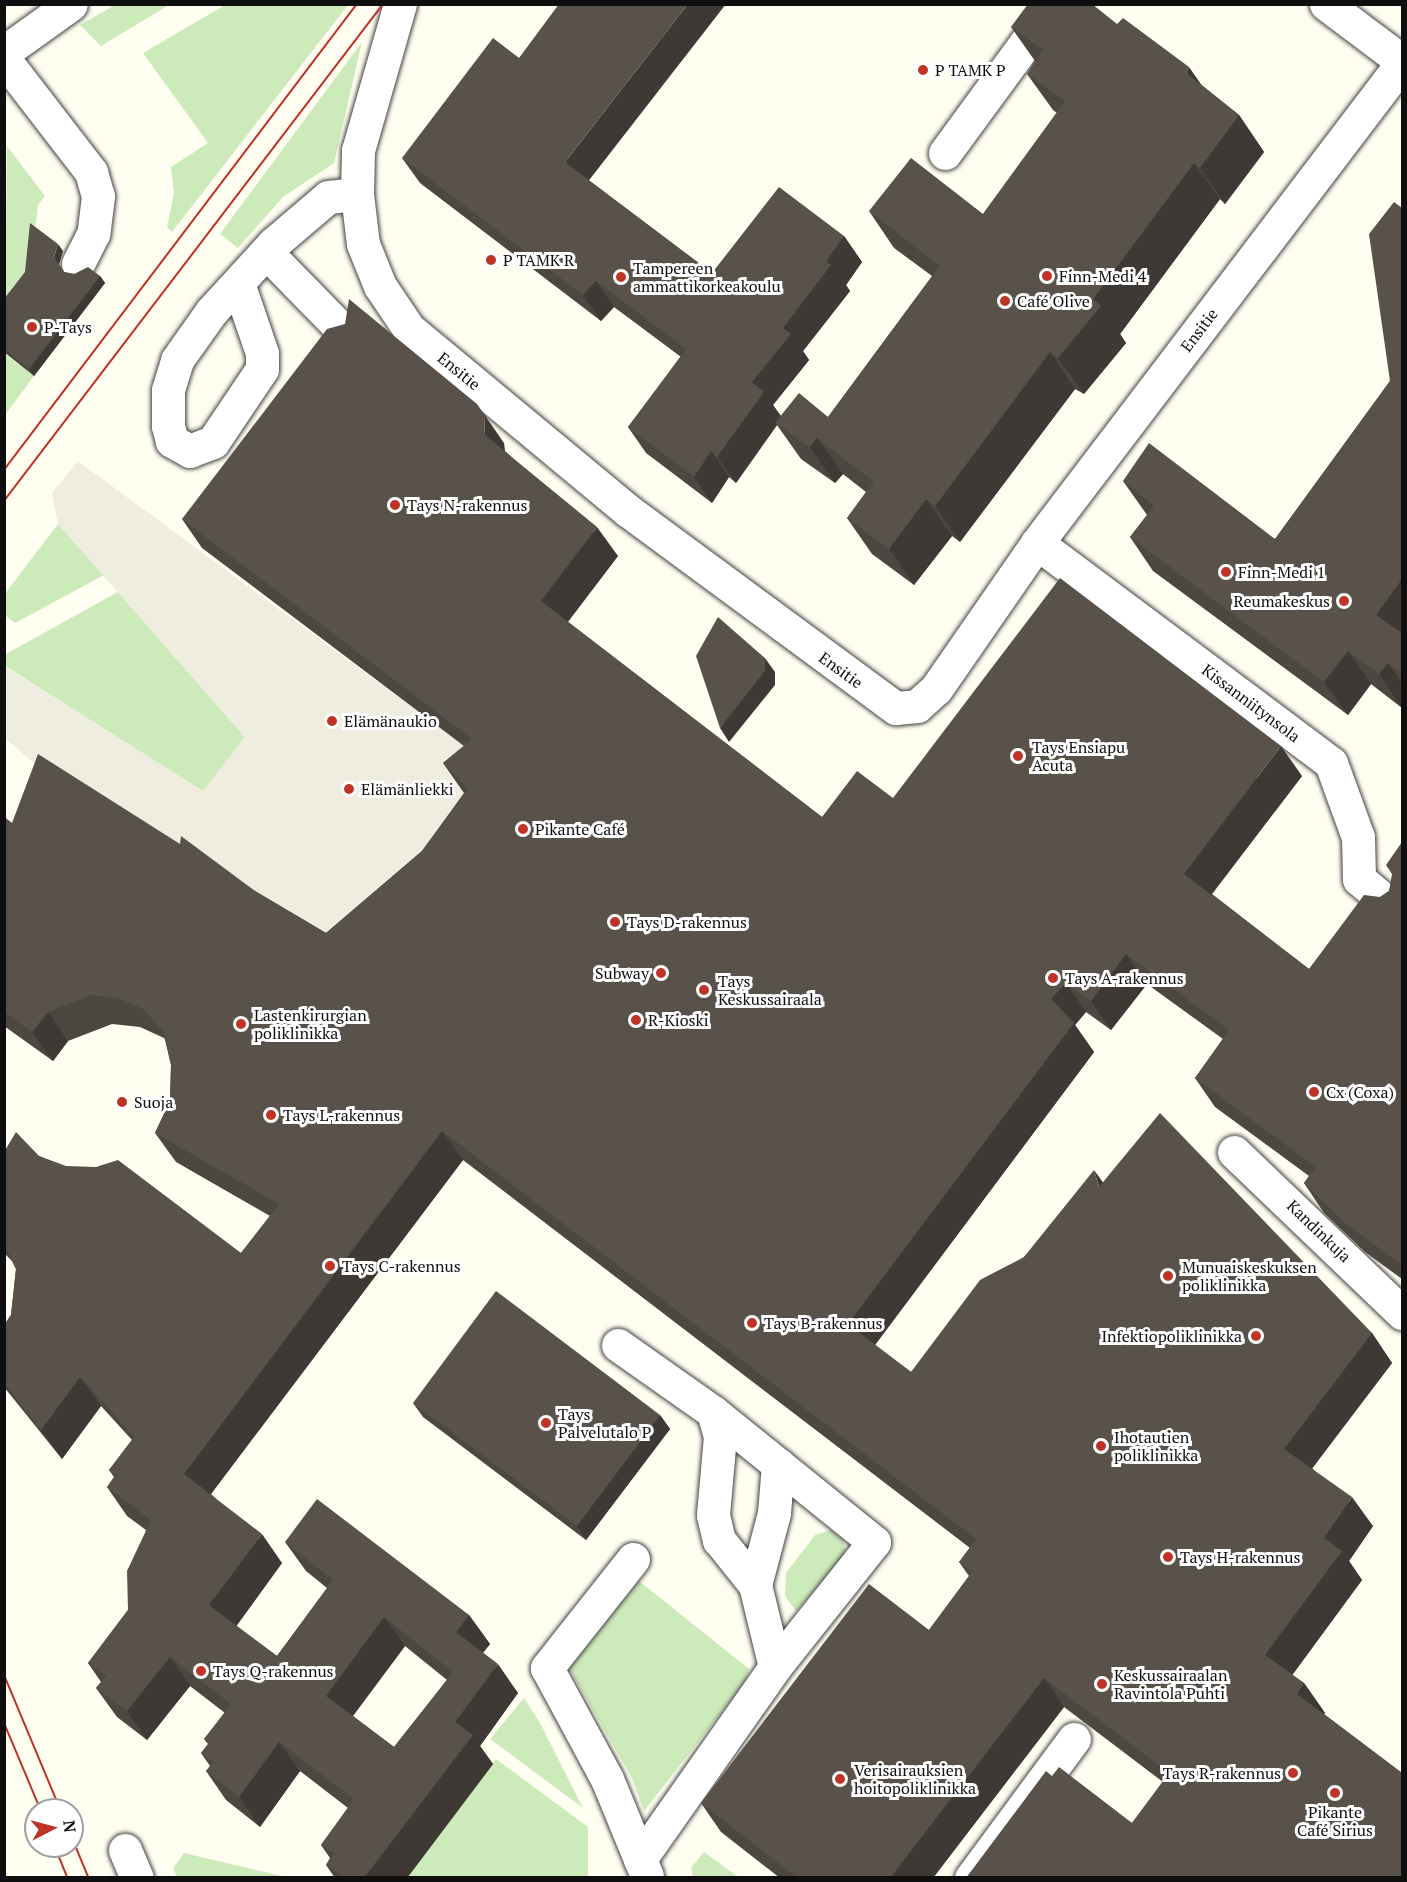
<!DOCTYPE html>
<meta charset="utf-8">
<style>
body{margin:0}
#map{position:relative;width:1407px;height:1882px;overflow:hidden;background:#fffef1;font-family:"PT Serif",serif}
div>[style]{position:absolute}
.green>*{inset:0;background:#cdeaba}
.plaza>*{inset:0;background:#efeddf}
.roads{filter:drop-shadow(0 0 2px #424242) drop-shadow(0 0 2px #424242)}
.minor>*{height:33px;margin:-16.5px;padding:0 16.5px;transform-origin:16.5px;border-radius:16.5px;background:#fff}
.tram>*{height:1.5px;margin:-0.75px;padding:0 0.75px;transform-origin:0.75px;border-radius:0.75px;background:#bf3327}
.wall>*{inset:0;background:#4c4740}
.shaded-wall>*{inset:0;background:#3e3934}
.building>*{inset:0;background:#58524b}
.dots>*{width:16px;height:16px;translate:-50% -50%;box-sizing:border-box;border:3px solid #fff;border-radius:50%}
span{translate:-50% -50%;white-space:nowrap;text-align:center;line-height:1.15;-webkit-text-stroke:6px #fff;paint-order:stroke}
.poi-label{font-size:16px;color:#0f0f0f}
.left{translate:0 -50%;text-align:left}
.right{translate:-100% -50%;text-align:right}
.street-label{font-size:16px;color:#0f0f0f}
.frame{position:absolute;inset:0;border:6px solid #0f0f0f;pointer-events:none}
.north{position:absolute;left:24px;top:1798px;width:60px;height:60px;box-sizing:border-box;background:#fff;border:2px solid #9f9f9f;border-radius:50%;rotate:84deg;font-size:16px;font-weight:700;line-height:24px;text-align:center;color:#0f0f0f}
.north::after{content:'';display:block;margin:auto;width:21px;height:27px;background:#bf3327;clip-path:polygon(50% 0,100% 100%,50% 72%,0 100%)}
</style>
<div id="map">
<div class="green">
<div style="clip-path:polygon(115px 5px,115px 4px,169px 5px,101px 46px,80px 25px)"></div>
<div style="clip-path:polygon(225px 5px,348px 5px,172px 232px,167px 227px,174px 193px,171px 167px,208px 143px,143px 53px)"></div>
<div style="clip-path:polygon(362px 42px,334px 163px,283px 197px,238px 248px,220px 234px)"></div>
<div style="clip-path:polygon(7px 146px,45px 196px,38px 205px,30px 279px,5px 310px)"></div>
<div style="clip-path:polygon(5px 354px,34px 376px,5px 415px)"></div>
<div style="clip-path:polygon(58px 524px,104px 575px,15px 623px,5px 615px,4px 595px)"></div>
<div style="clip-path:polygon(118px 592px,245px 737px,204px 792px,5px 666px,4px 655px)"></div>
<div style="clip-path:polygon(831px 1530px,843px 1538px,846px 1555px,796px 1611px,785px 1596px,786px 1573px,815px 1535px)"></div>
<div style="clip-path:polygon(639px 1581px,749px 1669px,745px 1682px,644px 1811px,632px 1778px,569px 1668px)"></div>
<div style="clip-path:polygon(524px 1698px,540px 1723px,583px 1808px,490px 1739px)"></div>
<div style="clip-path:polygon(496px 1759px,588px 1827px,588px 1877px,407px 1877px)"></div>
<div style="clip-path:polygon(704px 1852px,738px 1877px,693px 1877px,691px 1868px)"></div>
<div style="clip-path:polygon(184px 1853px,286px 1877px,177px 1877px,173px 1868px)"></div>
</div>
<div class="plaza">
<div style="clip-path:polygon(78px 461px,470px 750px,488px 818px,347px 962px,58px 784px,5px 738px,4px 666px,203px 791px,245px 737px,58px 524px,52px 493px)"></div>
</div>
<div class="roads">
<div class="minor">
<div style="left:400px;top:4px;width:152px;rotate:106deg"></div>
<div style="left:358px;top:150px;width:44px;rotate:91.3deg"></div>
<div style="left:357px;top:194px;width:50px;rotate:83.2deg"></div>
<div style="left:363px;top:244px;width:45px;rotate:68deg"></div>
<div style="left:380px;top:286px;width:52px;rotate:56deg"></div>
<div style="left:409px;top:329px;width:283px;rotate:39.7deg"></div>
<div style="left:627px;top:510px;width:334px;rotate:36.4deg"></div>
<div style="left:896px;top:708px;width:21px;rotate:-5deg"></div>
<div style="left:917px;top:706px;width:25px;rotate:-42deg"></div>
<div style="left:936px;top:689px;width:178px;rotate:-55.3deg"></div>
<div style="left:1037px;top:543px;width:603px;rotate:-52.75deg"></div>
<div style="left:1326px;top:4px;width:95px;rotate:36.9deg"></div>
<div style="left:4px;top:52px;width:82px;rotate:-35.6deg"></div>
<div style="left:4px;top:59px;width:143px;rotate:52.4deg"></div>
<div style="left:91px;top:172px;width:25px;rotate:74deg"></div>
<div style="left:98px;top:196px;width:38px;rotate:97deg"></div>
<div style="left:93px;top:234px;width:33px;rotate:117deg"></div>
<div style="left:945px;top:153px;width:185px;rotate:-53.8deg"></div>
<div style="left:266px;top:252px;width:123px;rotate:45.7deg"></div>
<div style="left:239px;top:286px;width:71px;rotate:71.1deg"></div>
<div style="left:262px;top:353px;width:16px;rotate:90deg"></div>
<div style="left:262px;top:369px;width:88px;rotate:123.9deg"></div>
<div style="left:213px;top:442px;width:25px;rotate:159deg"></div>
<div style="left:190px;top:451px;width:21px;rotate:-151deg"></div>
<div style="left:172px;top:441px;width:16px;rotate:-105deg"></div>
<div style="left:168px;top:426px;width:36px;rotate:-90deg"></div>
<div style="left:168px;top:390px;width:31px;rotate:-73deg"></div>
<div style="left:177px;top:360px;width:59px;rotate:-54.7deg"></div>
<div style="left:211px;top:312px;width:92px;rotate:-47.6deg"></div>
<div style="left:273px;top:244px;width:72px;rotate:-40.5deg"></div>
<div style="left:328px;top:197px;width:29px;rotate:-6deg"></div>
<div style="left:1037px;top:543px;width:367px;rotate:36.8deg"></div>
<div style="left:1331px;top:763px;width:79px;rotate:70deg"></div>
<div style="left:1358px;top:837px;width:42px;rotate:88.6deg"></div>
<div style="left:1359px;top:879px;width:47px;rotate:39.8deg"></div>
<div style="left:1234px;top:1152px;width:233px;rotate:43.8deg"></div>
<div style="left:618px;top:1345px;width:116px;rotate:35.2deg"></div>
<div style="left:713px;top:1412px;width:207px;rotate:38.9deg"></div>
<div style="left:874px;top:1542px;width:159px;rotate:128.4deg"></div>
<div style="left:775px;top:1667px;width:235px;rotate:125.1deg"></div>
<div style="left:713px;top:1412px;width:25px;rotate:74deg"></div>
<div style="left:720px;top:1436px;width:79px;rotate:95.1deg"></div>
<div style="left:713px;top:1515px;width:26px;rotate:77deg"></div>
<div style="left:719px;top:1540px;width:58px;rotate:51.3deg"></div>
<div style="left:633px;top:1559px;width:139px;rotate:128.3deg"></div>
<div style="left:547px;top:1668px;width:126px;rotate:61.6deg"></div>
<div style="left:607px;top:1779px;width:105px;rotate:67.6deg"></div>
<div style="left:775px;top:1667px;width:84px;rotate:-103.7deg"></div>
<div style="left:755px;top:1585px;width:74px;rotate:-75.2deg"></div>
<div style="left:774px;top:1513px;width:49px;rotate:-85.3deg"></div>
<div style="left:125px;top:1850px;width:30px;rotate:67deg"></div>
<div style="left:971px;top:1878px;width:173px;rotate:-53.5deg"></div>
</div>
</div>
<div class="tram">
<div style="left:4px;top:470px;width:585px;rotate:-52.86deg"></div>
<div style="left:4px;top:501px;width:625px;rotate:-52.67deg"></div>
<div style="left:4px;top:1674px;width:147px;rotate:67.3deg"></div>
<div style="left:4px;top:1722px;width:95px;rotate:67.2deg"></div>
<div style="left:72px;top:1837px;width:44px;rotate:67.5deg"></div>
<div style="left:55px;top:1846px;width:35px;rotate:68deg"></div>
</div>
<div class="wall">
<div style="clip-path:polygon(1117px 24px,1203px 86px,1239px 115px,1264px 152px,1225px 204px,1220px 199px,1120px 334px,1126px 343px,1084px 394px,1075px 389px,960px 542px,952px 536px,914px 585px,872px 554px,847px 518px,866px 492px,843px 474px,835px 483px,801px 459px,777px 425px,736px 483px,729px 477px,712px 503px,646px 453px,628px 427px,681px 357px,614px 307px,601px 321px,420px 183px,402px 158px,589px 181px,712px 273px,844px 236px,862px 262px,846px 285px,850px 291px,803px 351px,809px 360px,773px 405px,781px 416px,828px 417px,932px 276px,894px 248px,869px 211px,983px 214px,1057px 113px,1053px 110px,1027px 74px,1035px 61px,1011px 27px)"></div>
<div style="clip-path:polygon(1402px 208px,1402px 708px,1371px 684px,1348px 715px,1153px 571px,1130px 537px,1147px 515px,1123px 481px,1275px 539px,1390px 381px)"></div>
<div style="clip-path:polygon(63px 251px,59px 264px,64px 272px,74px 274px,100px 276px,105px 283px,34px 376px,4px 352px,4px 299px)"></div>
<div style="clip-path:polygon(evenodd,504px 443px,505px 451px,618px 556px,568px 622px,822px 817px,893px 798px,1302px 776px,1212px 894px,1309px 969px,1380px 897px,1389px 891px,1402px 842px,1402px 1279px,1365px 1252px,1324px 1213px,1304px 1183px,1309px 1176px,1215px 1107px,1195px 1078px,1223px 1039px,1147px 984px,1111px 1030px,1086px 1012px,1075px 1025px,1094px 1052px,875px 1345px,911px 1372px,1024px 1257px,1103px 1183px,1372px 1333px,1392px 1363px,1312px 1468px,1373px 1526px,1349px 1561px,1362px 1580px,1292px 1675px,1304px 1683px,1325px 1713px,1324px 1714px,1402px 1773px,966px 1878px,1052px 1776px,1132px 1823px,1163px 1782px,1064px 1707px,933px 1878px,780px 1878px,721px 1832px,701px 1803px,929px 1630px,969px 1576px,959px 1562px,970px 1548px,463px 1160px,211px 1494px,282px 1563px,236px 1626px,277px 1656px,327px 1588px,306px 1571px,285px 1542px,469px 1615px,490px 1644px,483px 1653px,518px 1693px,480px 1746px,493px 1764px,407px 1878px,335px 1878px,326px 1865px,330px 1858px,321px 1845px,348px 1808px,300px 1771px,260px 1827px,226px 1800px,206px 1771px,210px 1766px,201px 1753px,208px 1744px,204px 1739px,225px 1713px,190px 1686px,147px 1740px,117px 1717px,96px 1688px,101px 1682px,88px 1663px,128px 1610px,146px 1530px,127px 1516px,107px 1487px,114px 1477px,109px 1470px,132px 1440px,101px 1406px,62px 1459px,4px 1387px,4px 1325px,11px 1315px,16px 1269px,12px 1261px,4px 1253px,4px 1152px,39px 1156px,241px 1253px,270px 1216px,176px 1162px,155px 1133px,170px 1101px,171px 1065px,165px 1040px,164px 1038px,140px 1027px,112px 1024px,68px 1041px,53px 1061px,4px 1026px,4px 817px,12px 823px,180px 844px,255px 891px,326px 933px,422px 851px,464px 793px,443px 763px,464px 746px,202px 548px,182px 519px,504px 443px,405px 1646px,447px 1680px,394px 1747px,353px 1716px,405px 1646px)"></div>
<div style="clip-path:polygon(413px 1403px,660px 1415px,670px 1429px,586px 1540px,423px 1417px)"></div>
</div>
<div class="shaded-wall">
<div style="clip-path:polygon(688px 4px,726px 4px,583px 188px,565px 162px)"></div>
<div style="clip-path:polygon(1189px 67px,1214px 103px,1186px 73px)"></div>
<div style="clip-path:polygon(1239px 115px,1264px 152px,1225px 204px,1200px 168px)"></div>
<div style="clip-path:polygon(1194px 163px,1220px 199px,1120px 334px,1126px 343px,1084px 394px,1058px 358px,1093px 299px)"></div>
<div style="clip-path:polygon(844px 236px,862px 262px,846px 285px,850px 291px,803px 351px,809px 360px,773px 405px,782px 418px,775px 423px,777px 425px,736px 483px,717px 457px,752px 382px,783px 328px,826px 261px)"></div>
<div style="clip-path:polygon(58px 244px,63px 251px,59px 264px,54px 257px)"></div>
<div style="clip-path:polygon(100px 276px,105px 283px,34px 376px,29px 369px)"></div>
<div style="clip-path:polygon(596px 281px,614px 307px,601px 321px,583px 295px)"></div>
<div style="clip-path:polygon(1050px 352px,1075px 389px,960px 542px,935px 506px)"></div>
<div style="clip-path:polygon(484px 414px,504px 443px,505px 464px,485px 435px)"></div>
<div style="clip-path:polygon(817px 438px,843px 474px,835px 483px,810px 447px)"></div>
<div style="clip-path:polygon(711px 451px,729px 477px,712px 503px,694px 477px)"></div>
<div style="clip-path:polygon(926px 499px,952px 536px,914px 585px,889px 549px)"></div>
<div style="clip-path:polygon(597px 527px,618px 556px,561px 630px,541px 601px)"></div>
<div style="clip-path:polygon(1402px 579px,1402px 644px,1376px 615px)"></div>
<div style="clip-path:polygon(1348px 651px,1371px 684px,1348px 715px,1324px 682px)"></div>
<div style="clip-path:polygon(765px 658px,775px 672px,775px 685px,729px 742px,720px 728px)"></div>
<div style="clip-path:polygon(1388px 663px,1402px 683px,1402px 708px,1379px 674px)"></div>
<div style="clip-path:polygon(1281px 746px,1302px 776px,1205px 903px,1184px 874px)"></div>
<div style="clip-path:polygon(1126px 954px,1147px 984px,1111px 1030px,1091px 1001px)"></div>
<div style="clip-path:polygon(1066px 983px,1086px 1012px,1075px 1025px,1094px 1052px,869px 1353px,848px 1324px,1051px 999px)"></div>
<div style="clip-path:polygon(48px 1012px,68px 1041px,53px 1061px,32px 1032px)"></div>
<div style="clip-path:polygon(442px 1131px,463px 1160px,204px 1503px,184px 1474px)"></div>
<div style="clip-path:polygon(1094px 1170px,1115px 1199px,1099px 1187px)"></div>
<div style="clip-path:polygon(1372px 1333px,1392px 1363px,1305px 1478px,1284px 1449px)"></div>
<div style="clip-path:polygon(80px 1377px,101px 1406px,62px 1459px,41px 1430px)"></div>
<div style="clip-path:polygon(660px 1415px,670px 1429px,586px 1540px,577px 1526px)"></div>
<div style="clip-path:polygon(1352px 1497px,1373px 1526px,1349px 1561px,1362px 1580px,1285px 1685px,1265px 1655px,1324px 1538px)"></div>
<div style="clip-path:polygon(262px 1534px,282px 1563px,230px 1635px,209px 1605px)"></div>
<div style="clip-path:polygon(469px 1615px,490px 1644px,476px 1661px,456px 1632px)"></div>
<div style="clip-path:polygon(384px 1617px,405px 1646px,346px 1725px,326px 1696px)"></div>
<div style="clip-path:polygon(170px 1657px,190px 1686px,147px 1740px,127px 1711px)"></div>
<div style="clip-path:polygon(498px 1664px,518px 1693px,480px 1746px,493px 1764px,407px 1878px,364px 1878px,455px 1722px)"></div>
<div style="clip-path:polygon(1044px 1678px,1064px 1707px,933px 1878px,890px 1878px)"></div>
<div style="clip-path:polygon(1304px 1683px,1325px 1713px,1317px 1723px,1297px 1694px)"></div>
<div style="clip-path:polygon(279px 1742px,300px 1771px,260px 1827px,239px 1797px)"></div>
</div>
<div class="building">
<div style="clip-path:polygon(559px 4px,688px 4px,565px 162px,712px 273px,779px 187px,844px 236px,826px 261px,831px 265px,783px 328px,791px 334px,752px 382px,764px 392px,717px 457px,711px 451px,694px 477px,628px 427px,686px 349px,596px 281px,583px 295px,402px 158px,493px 38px,519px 58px)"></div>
<div style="clip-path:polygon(1028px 4px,1092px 4px,1117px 24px,1123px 18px,1189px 67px,1186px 73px,1239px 115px,1200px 168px,1194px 163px,1093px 299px,1101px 306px,1058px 358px,1050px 352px,935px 506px,926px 499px,889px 549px,847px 518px,874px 482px,817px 438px,810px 447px,775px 423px,799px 393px,828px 417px,940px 266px,869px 211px,911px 158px,983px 214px,1065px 101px,1027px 74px,1043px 50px,1011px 27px)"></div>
<div style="clip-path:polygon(1394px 202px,1402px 208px,1402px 579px,1376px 615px,1402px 633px,1402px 673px,1388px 663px,1379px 674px,1348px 651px,1324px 682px,1130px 537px,1154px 506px,1123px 481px,1149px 443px,1275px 539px,1390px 381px,1369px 234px)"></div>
<div style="clip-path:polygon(30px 223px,58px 244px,54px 257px,64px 272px,74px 274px,88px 267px,100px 276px,29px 369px,4px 349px,4px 299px,25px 272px)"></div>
<div style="clip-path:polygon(evenodd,349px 299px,477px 404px,484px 414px,485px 435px,597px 527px,541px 601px,822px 817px,857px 771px,893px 798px,1060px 578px,1281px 746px,1184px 874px,1309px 969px,1364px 895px,1380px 897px,1389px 891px,1392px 874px,1386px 865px,1402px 842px,1402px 1265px,1345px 1223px,1304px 1183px,1316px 1167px,1195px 1078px,1229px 1030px,1126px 954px,1091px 1001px,1066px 983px,1051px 999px,1074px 1023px,848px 1324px,911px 1372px,980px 1280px,1024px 1257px,1094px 1170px,1099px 1187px,1160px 1113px,1372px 1333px,1284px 1449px,1352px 1497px,1324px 1538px,1342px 1551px,1265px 1655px,1304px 1683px,1297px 1694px,1402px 1773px,1402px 1878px,966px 1878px,1046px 1771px,1052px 1776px,1059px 1767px,1132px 1823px,1169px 1773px,1044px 1678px,890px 1878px,798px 1878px,701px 1803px,869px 1584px,929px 1630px,972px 1572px,959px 1562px,976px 1539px,442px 1131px,184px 1474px,262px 1534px,209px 1605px,277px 1656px,333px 1580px,285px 1542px,317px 1499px,469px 1615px,456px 1632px,498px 1664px,455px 1722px,473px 1735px,364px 1878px,344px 1878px,326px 1865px,334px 1853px,321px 1845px,354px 1799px,279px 1742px,239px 1797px,206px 1771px,213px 1762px,201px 1753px,209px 1743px,204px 1739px,231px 1704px,170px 1657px,127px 1711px,96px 1688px,106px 1676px,88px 1663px,128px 1610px,127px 1571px,151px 1520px,107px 1487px,116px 1475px,109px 1470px,134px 1437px,80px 1377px,41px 1430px,4px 1383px,4px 1325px,11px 1315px,16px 1269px,4px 1244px,4px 1152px,16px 1132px,39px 1156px,66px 1166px,96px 1167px,118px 1160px,241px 1253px,279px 1204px,155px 1133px,170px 1101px,171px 1065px,164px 1032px,143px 1009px,119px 998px,91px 995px,48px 1012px,32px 1032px,4px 1012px,4px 817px,12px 823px,38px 754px,180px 844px,181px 836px,255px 891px,326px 933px,422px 851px,468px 789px,443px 763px,472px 739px,182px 519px,327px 329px,345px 324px,349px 299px,384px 1617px,453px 1672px,394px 1747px,326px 1696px,384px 1617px)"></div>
<div style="clip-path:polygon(718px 617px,765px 658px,765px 671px,720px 728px,696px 656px)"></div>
<div style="clip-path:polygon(496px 1291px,660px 1415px,577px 1526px,413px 1403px)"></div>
</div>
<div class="dots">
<div style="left:923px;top:70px;background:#bf3327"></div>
<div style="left:491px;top:260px;background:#bf3327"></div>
<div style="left:1047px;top:276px;background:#bf3327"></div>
<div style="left:621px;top:277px;background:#bf3327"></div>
<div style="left:1005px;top:301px;background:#bf3327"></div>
<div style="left:32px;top:327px;background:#bf3327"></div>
<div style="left:395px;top:505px;background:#bf3327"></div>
<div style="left:1226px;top:572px;background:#bf3327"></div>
<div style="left:1344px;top:601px;background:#bf3327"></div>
<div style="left:332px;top:721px;background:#bf3327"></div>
<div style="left:1018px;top:756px;background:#bf3327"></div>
<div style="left:349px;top:789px;background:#bf3327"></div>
<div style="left:523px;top:829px;background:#bf3327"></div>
<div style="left:615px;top:922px;background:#bf3327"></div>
<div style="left:661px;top:973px;background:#bf3327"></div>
<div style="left:1053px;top:978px;background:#bf3327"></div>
<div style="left:704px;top:990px;background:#bf3327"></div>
<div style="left:636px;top:1020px;background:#bf3327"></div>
<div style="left:241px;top:1024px;background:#bf3327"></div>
<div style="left:1314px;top:1092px;background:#bf3327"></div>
<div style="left:122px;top:1102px;background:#bf3327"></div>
<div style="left:271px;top:1115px;background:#bf3327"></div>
<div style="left:330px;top:1266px;background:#bf3327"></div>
<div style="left:1168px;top:1276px;background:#bf3327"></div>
<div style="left:752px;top:1323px;background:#bf3327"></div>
<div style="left:1256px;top:1336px;background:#bf3327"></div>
<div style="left:546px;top:1423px;background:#bf3327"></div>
<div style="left:1101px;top:1446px;background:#bf3327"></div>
<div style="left:1168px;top:1557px;background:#bf3327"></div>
<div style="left:201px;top:1671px;background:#bf3327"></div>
<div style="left:1102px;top:1684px;background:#bf3327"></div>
<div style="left:1293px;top:1773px;background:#bf3327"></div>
<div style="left:840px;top:1779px;background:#bf3327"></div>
<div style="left:1335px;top:1793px;background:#bf3327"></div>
</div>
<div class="poi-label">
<span class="left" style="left:935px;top:70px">P TAMK P</span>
<span class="left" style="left:503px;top:260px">P TAMK R</span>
<span class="left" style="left:633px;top:277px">Tampereen<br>ammattikorkeakoulu</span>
<span class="left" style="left:1059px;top:276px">Finn-Medi 4</span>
<span class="left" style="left:1017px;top:301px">Café Olive</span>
<span class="left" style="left:44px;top:327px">P-Tays</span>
<span class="left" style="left:407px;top:505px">Tays N-rakennus</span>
<span class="left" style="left:1238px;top:572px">Finn-Medi 1</span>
<span class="right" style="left:1330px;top:601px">Reumakeskus</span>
<span class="left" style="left:344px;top:721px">Elämänaukio</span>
<span class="left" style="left:1032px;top:756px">Tays Ensiapu<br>Acuta</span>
<span class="left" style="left:361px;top:789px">Elämänliekki</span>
<span class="left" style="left:535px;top:829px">Pikante Café</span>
<span class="left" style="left:627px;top:922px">Tays D-rakennus</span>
<span class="right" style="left:649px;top:973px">Subway</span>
<span class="left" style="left:1065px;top:978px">Tays A-rakennus</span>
<span class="left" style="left:718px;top:990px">Tays<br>Keskussairaala</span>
<span class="left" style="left:254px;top:1024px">Lastenkirurgian<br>poliklinikka</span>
<span class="left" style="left:648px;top:1020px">R-Kioski</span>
<span class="left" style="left:1326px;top:1092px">Cx (Coxa)</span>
<span class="left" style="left:134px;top:1102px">Suoja</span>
<span class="left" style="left:283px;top:1115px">Tays L-rakennus</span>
<span class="left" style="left:342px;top:1266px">Tays C-rakennus</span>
<span class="left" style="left:1182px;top:1276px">Munuaiskeskuksen<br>poliklinikka</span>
<span class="left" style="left:764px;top:1323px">Tays B-rakennus</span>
<span class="right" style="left:1242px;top:1336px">Infektiopoliklinikka</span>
<span class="left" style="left:558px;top:1423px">Tays<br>Palvelutalo P</span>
<span class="left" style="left:1114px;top:1446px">Ihotautien<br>poliklinikka</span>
<span class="left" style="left:1180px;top:1557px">Tays H-rakennus</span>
<span class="left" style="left:213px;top:1671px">Tays Q-rakennus</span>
<span class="left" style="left:1114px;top:1684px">Keskussairaalan<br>Ravintola Puhti</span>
<span class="left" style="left:854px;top:1779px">Verisairauksien<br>hoitopoliklinikka</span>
<span class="right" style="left:1281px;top:1773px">Tays R-rakennus</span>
<span style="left:1335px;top:1821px">Pikante<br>Café Sirius</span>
</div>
<div class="street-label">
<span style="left:1199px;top:330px;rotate:-53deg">Ensitie</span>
<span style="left:459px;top:371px;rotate:39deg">Ensitie</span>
<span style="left:841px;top:670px;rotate:36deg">Ensitie</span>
<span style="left:1251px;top:703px;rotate:37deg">Kissanniitynsola</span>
<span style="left:1319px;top:1231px;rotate:44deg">Kandinkuja</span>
</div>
<div class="frame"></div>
<div class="north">N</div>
</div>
